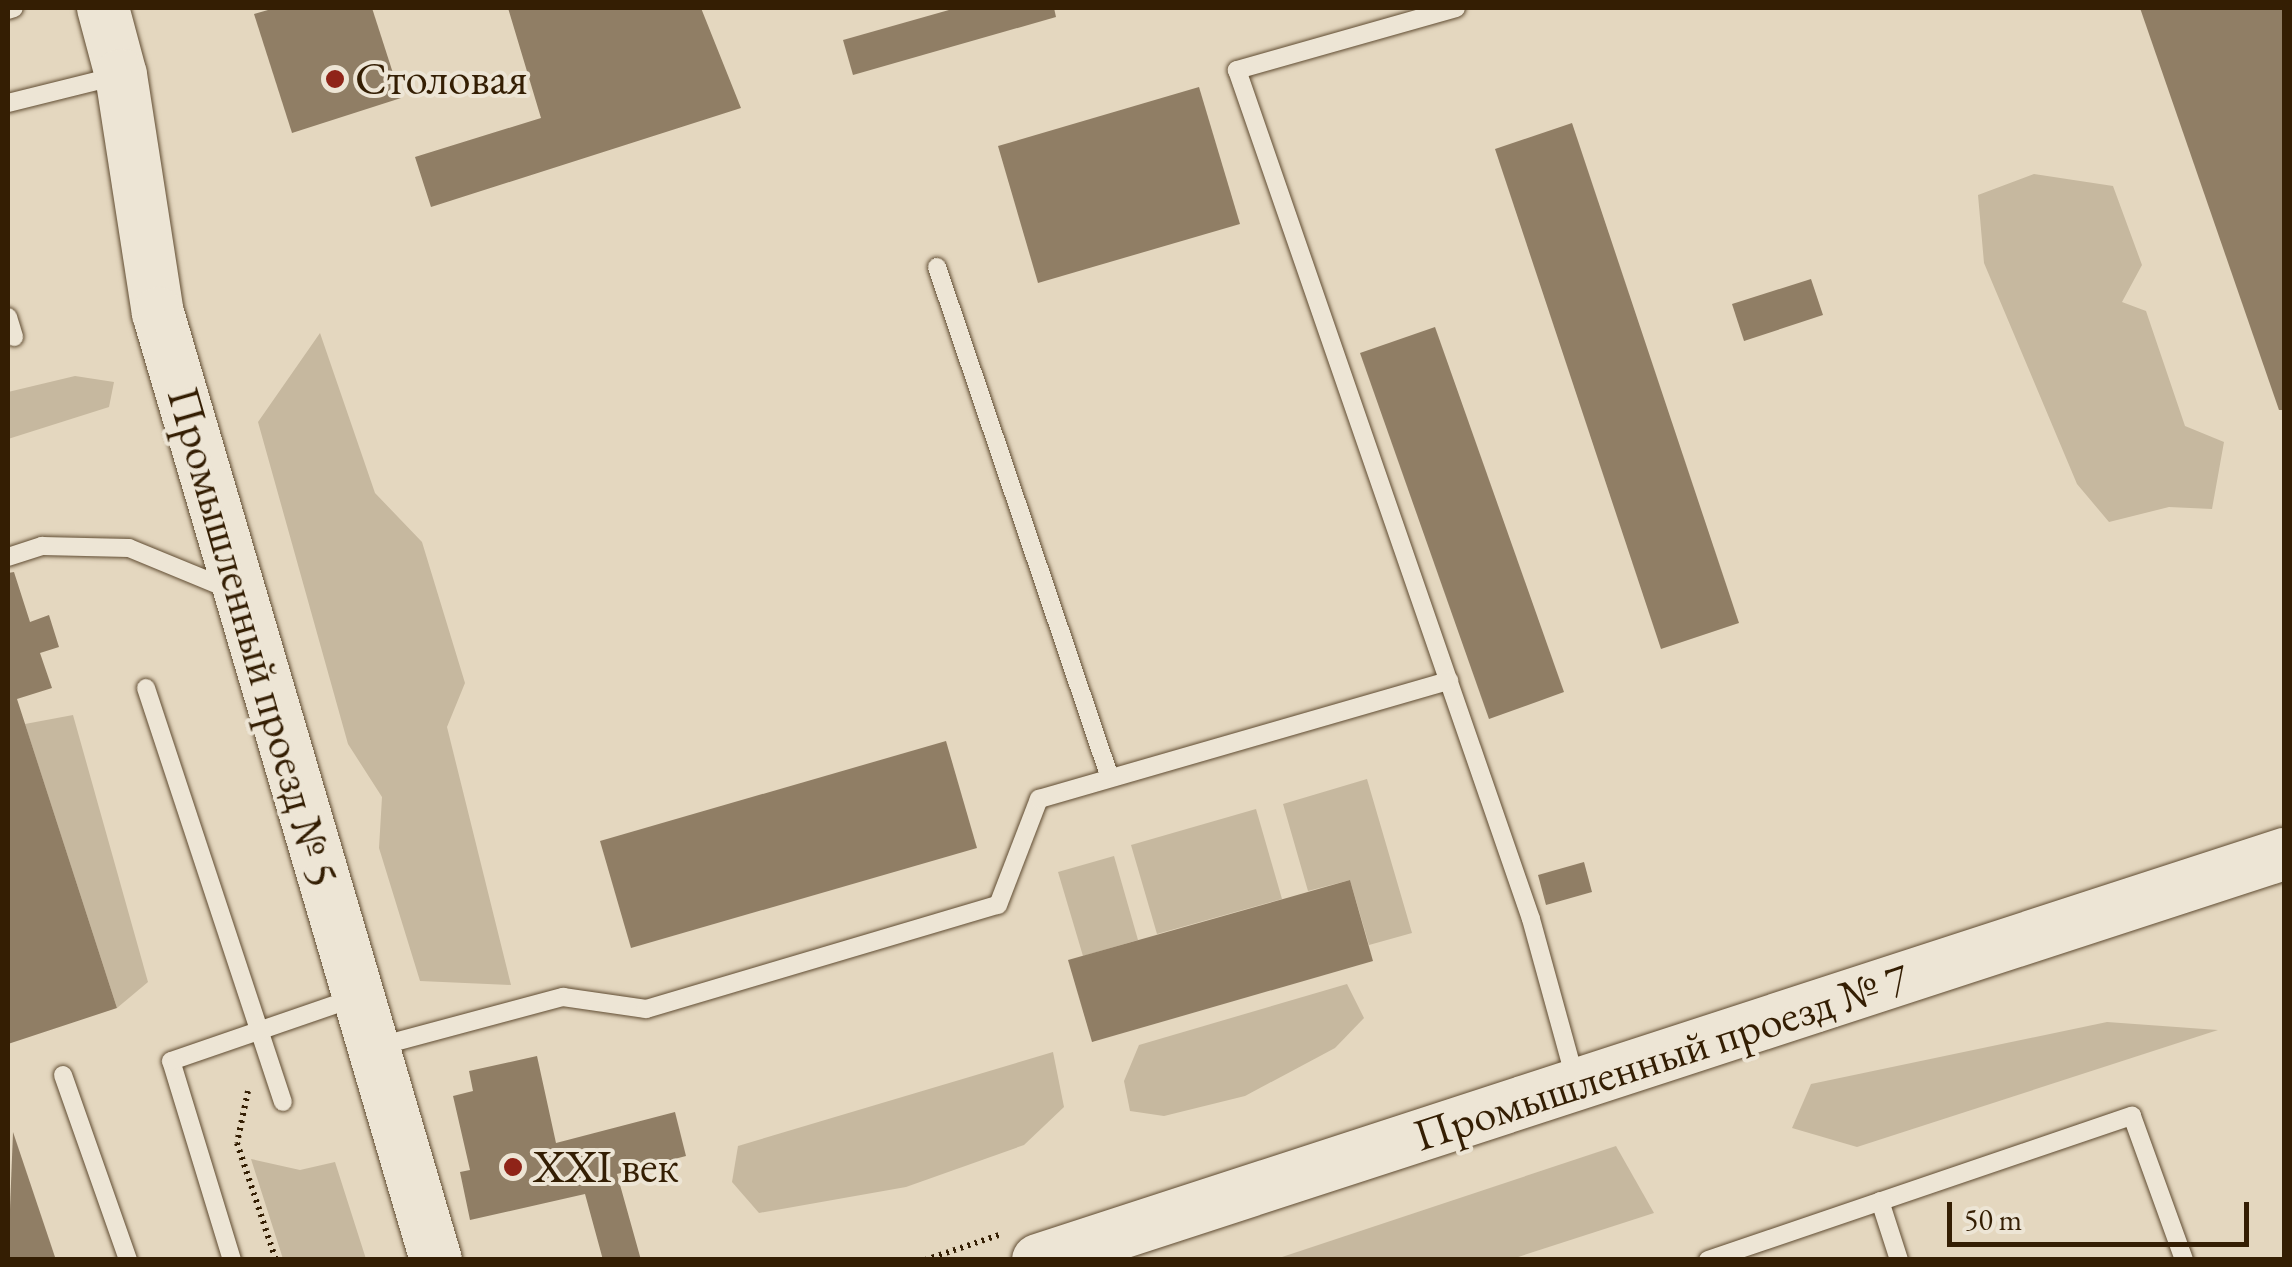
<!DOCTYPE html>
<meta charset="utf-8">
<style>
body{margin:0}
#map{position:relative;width:2292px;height:1267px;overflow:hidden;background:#e4d7bf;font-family:"EB Garamond",serif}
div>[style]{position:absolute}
.green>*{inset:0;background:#c6b89f}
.building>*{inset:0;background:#907e65}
.path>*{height:6px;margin-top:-3px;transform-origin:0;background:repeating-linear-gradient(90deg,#341e03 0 2.5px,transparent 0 7.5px)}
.roads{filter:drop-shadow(0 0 2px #604c32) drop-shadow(0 0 2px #604c32)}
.lane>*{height:18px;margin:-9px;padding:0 9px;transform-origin:9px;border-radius:9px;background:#ede5d5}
.secondary>*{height:52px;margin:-26px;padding:0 26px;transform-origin:26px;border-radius:26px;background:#ede5d5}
.dots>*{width:28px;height:28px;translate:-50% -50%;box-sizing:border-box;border:5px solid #ede5d5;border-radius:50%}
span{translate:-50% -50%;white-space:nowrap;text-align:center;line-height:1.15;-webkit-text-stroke:8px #ede5d5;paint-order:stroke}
.poi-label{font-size:45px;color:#341e03}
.left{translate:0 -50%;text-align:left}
.street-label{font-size:45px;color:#341e03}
.frame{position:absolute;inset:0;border:10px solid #341e03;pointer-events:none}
.scale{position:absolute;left:1947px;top:1202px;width:302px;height:45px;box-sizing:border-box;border:5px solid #341e03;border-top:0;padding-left:12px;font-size:30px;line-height:35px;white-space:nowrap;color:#341e03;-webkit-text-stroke:8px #ede5d5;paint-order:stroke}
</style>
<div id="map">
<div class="green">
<div style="clip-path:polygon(2034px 174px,2113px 186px,2142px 265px,2122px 302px,2146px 311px,2185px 426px,2224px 442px,2212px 509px,2169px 507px,2109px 522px,2077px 484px,1984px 263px,1978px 195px)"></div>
<div style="clip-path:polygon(320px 333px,375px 493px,422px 542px,465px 683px,447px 727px,511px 985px,420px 981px,379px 848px,382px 797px,348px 744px,258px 422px)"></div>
<div style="clip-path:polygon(75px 376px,114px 382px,109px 407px,8px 439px,8px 392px)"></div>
<div style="clip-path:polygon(73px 715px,148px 982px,117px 1008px,25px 724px)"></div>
<div style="clip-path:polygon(1367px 779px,1412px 933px,1369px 945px,1350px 880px,1308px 891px,1283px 804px)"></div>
<div style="clip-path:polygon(1256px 809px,1282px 899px,1157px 934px,1131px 845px)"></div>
<div style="clip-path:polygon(1114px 856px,1138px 940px,1083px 956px,1058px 872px)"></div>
<div style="clip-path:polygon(1347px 984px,1364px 1018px,1335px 1048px,1245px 1096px,1164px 1116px,1130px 1111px,1124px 1081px,1139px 1045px)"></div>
<div style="clip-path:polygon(2107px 1022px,2218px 1030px,1857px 1147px,1792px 1128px,1811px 1084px)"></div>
<div style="clip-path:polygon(1053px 1052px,1064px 1107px,1024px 1145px,906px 1187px,759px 1213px,732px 1182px,738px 1146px)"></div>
<div style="clip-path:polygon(1616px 1146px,1654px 1213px,1512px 1259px,1276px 1259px)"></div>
<div style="clip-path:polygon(251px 1159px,300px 1170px,335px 1162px,366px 1259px,283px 1259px)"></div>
</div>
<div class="building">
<div style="clip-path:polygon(275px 8px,372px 8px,401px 98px,292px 133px,254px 14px)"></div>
<div style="clip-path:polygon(508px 8px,701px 8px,741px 108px,431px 207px,415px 157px,541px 118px)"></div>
<div style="clip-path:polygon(956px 8px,1054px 8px,1056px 17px,853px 75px,843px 40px)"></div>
<div style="clip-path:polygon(2140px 8px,2284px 8px,2284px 410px,2279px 410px)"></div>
<div style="clip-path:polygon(1199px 87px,1240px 224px,1038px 283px,998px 146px)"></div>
<div style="clip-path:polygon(1572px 123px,1739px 623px,1661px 649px,1495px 149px)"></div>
<div style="clip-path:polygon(1811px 279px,1823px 315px,1744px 341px,1732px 304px)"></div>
<div style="clip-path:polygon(1435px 327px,1564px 692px,1489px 719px,1360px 353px)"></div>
<div style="clip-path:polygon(14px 572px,30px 622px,49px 615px,59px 647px,40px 653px,52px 688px,17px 699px,117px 1008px,8px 1044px,8px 573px)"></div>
<div style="clip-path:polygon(946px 741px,977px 848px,631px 948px,600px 841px)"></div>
<div style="clip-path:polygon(1584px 862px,1592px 892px,1546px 905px,1538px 875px)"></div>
<div style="clip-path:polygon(1350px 880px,1373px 961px,1092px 1042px,1068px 960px)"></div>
<div style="clip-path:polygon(537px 1056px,556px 1143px,675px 1112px,686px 1156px,617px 1174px,641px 1260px,603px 1260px,585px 1194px,470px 1220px,460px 1172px,470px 1170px,453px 1096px,473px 1091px,469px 1071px)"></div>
<div style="clip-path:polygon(13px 1132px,56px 1260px,8px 1260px)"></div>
</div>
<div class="path">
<div style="left:248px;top:1091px;width:53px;rotate:101.9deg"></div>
<div style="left:237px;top:1143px;width:123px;rotate:71.6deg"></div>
<div style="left:925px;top:1260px;width:78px;rotate:-18.7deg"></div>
</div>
<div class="roads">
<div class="lane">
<div style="left:1456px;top:8px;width:228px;rotate:164.2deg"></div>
<div style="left:1237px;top:70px;width:898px;rotate:70.9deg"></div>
<div style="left:1531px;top:919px;width:166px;rotate:74.6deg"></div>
<div style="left:8px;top:10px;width:6px;rotate:-18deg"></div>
<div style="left:8px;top:103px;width:111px;rotate:-14deg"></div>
<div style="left:937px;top:267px;width:539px;rotate:71.3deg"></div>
<div style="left:8px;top:317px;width:21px;rotate:73deg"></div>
<div style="left:8px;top:557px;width:36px;rotate:-18deg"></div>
<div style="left:42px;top:546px;width:87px;rotate:1.3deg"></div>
<div style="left:129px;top:548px;width:110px;rotate:22.4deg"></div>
<div style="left:146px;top:688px;width:436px;rotate:71.7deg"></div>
<div style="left:376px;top:1047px;width:194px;rotate:-15deg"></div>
<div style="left:563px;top:997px;width:84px;rotate:8.2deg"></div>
<div style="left:646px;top:1009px;width:367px;rotate:-16.5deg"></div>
<div style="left:998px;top:905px;width:114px;rotate:-68.9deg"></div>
<div style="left:1039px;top:799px;width:427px;rotate:-16.1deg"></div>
<div style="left:63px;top:1075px;width:196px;rotate:70.6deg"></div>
<div style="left:1880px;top:1201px;width:62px;rotate:72.1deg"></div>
<div style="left:232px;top:1260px;width:208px;rotate:-107deg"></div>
<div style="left:171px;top:1061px;width:197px;rotate:-19deg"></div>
<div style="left:1708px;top:1260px;width:448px;rotate:-18.8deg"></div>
<div style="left:2132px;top:1116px;width:153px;rotate:70.1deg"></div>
</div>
<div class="secondary">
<div style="left:103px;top:8px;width:69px;rotate:75deg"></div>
<div style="left:121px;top:75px;width:241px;rotate:81.2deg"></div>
<div style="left:158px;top:313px;width:987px;rotate:73.64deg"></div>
<div style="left:1038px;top:1260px;width:1310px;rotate:-18.05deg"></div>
</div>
</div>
<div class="dots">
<div style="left:335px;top:79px;background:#8f2418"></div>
<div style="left:513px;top:1167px;background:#8f2418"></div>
</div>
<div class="poi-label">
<span class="left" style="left:355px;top:79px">Столовая</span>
<span class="left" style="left:533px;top:1167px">XXI век</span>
</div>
<div class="street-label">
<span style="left:253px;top:637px;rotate:74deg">Промышленный проезд № 5</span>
<span style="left:1661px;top:1057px;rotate:-18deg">Промышленный проезд № 7</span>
</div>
<div class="frame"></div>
<div class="scale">50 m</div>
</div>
